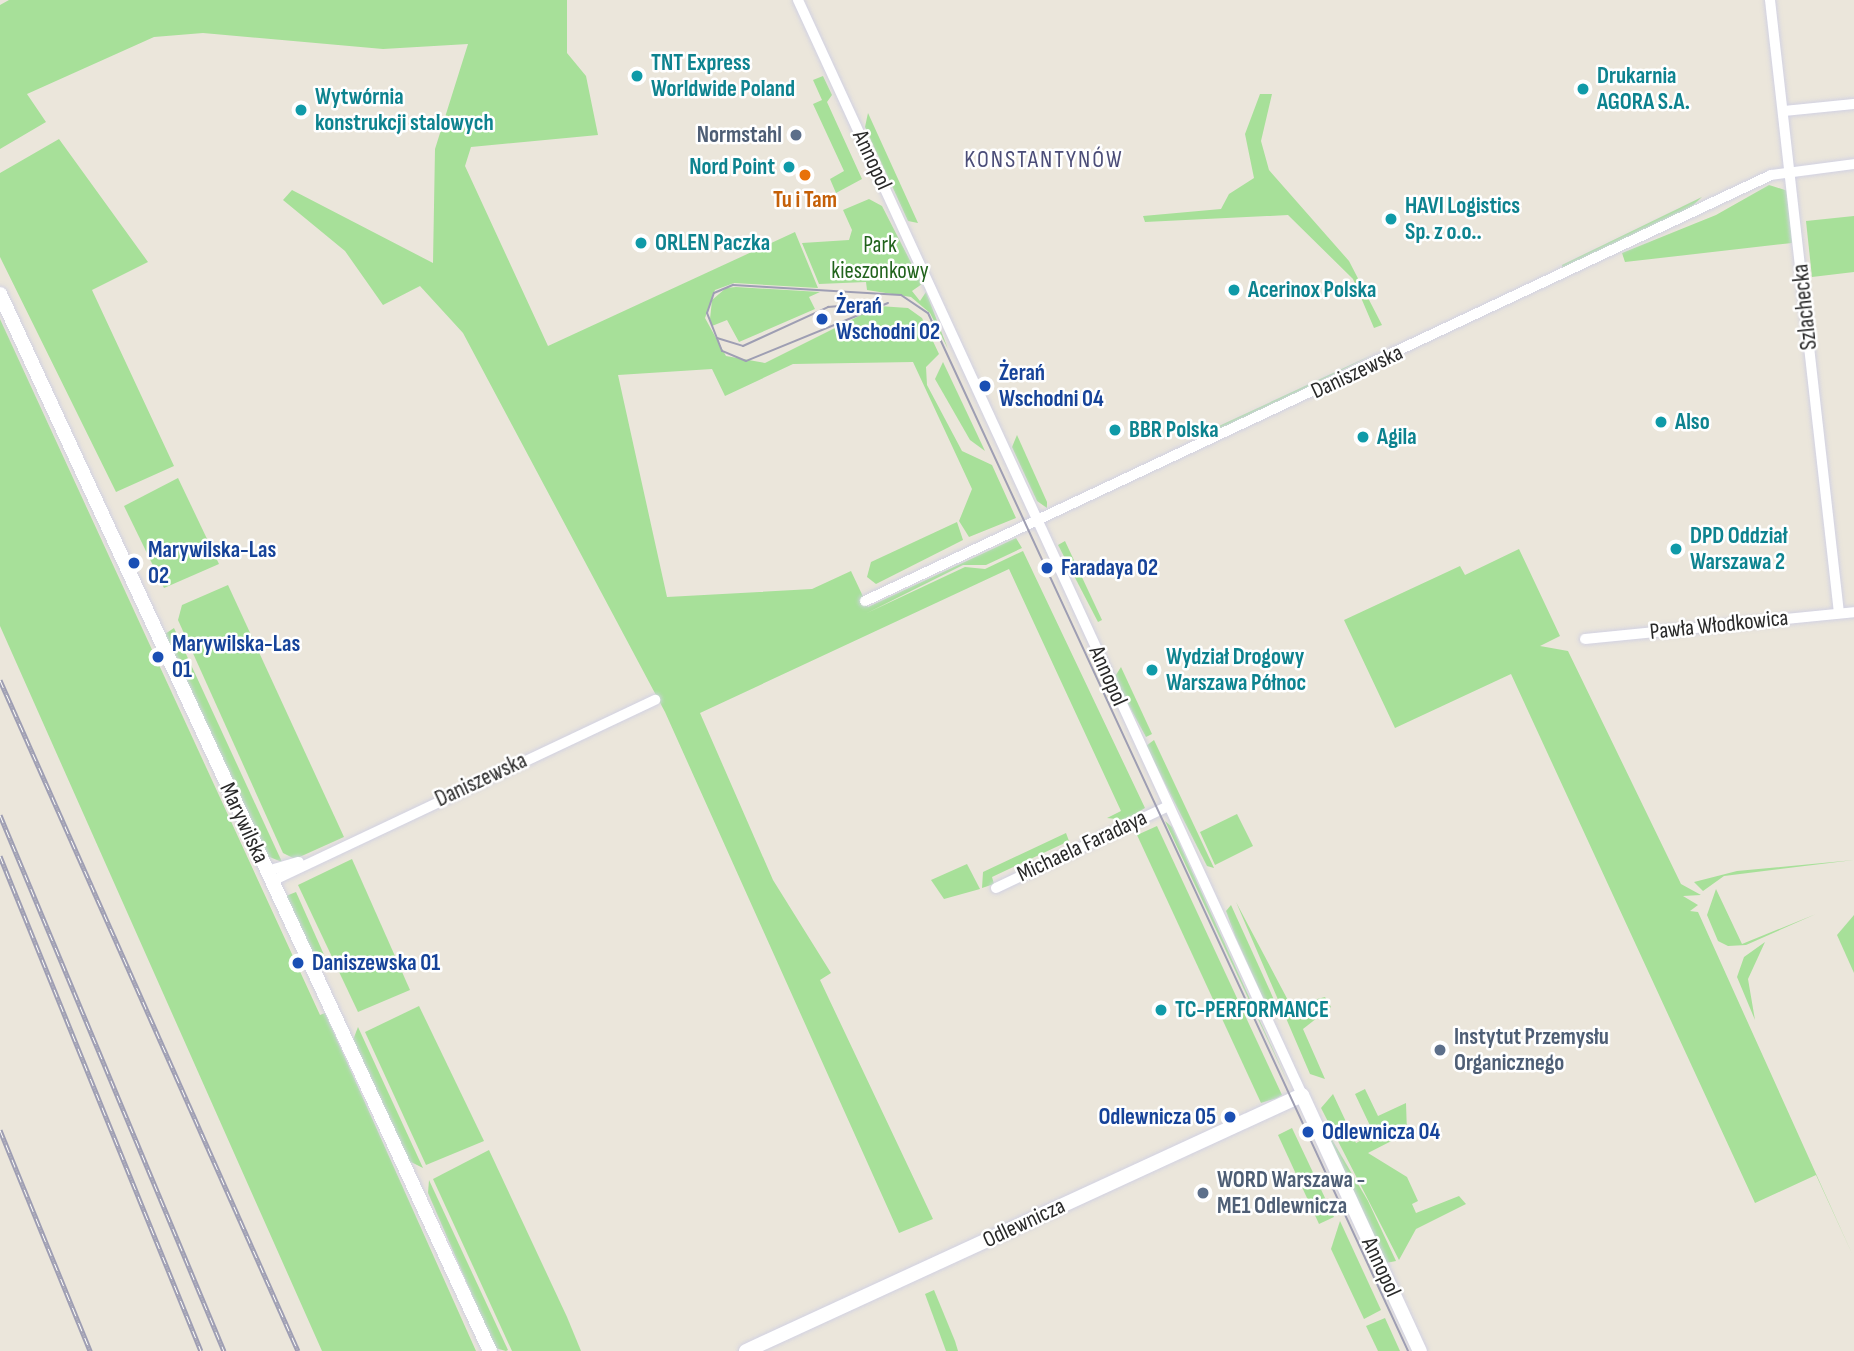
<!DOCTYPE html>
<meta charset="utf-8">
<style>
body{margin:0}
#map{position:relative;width:1854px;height:1351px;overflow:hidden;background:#ebe6db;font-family:"Sofia Sans Condensed",sans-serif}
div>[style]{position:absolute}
.green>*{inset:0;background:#a7e099}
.roads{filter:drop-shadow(0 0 2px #d1d1e2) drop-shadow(0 0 2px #d1d1e2)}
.street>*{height:10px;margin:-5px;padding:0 5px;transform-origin:5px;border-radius:5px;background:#fff}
.secondary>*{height:14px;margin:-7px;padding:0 7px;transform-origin:7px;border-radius:7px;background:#fff}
.tram>*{height:2px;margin:-1px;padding:0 1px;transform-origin:1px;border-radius:1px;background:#9e9eb3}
.rail>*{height:5px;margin-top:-2.5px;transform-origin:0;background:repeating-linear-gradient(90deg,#fff 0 8px,#9e9eb3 0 16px);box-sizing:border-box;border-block:2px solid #9e9eb3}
.dots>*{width:19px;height:19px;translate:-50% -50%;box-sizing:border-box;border:4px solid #fff;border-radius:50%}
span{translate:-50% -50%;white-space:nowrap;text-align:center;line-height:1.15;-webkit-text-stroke:5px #fff;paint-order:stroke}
.culture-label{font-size:23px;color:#0d838f;font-weight:700}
.left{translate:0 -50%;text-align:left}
.right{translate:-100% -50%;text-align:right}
.service-label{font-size:23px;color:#4e5e75;font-weight:700}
.street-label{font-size:23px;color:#292929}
.food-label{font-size:23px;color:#c56008;font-weight:700}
.park-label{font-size:23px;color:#21631c}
.transit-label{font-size:23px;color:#164399;font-weight:700}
.neighbourhood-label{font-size:24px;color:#4b4d78;letter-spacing:2px}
</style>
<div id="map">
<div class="green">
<div style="clip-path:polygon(9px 0,567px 0,567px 53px,586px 76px,598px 135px,471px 147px,465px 166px,548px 346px,795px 232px,818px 288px,734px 283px,715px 290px,705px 318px,726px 356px,765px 363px,879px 306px,908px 308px,922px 318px,939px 354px,926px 367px,927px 385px,962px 451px,992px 465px,1016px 518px,969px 537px,959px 521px,972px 489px,913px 362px,793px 364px,725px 396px,712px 369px,618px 375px,667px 597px,812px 589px,851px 571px,868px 607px,1016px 538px,1022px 548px,986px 565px,963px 565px,867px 613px,965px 567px,985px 569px,1023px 551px,1145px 808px,1125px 820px,1107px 818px,1121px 811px,1009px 569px,700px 713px,773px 880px,831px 973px,820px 980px,933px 1219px,899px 1233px,665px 712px,463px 333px,420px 286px,383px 305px,345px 251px,283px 200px,292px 190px,433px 263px,435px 149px,468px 44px,383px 49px,203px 33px,154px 37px,27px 94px,46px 122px,0 149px,0 5px)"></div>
<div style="clip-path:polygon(823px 76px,832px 95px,827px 102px,862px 179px,836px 193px,830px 179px,844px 171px,813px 104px,822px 100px,813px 80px)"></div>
<div style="clip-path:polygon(1260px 94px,1272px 94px,1261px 141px,1269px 170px,1349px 261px,1382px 325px,1374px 328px,1353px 279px,1288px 215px,1145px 222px,1143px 216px,1221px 209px,1229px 194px,1254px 178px,1245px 134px)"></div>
<div style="clip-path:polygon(868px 113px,918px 223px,908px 221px,865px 127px)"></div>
<div style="clip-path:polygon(59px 139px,148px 262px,92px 290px,174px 466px,116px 492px,0 257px,0 173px)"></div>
<div style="clip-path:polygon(1769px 185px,1788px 191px,1792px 243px,1625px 262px,1622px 253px,1716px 215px)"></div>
<div style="clip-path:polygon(1702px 197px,1689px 209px,1563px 270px,1562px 265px)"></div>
<div style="clip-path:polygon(869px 199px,882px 206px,922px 284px,912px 291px,920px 301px,926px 292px,948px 349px,930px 313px,911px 297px,867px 290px,866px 282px,819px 284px,802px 243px,849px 240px,852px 230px,843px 210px)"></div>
<div style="clip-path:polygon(1854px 216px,1854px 272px,1812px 277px,1806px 221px)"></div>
<div style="clip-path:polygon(726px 288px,736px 287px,820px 292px,809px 297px,815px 309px,739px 342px,727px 320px,712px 326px,710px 319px,712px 300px)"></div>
<div style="clip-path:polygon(0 319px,320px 1015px,325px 1013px,476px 1351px,322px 1351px,0 626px)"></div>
<div style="clip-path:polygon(1372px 355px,1214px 434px,1206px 432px)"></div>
<div style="clip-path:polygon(943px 362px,985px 451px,970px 440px,935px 379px)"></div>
<div style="clip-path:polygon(1017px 435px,1047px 502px,1047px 508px,1037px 501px,1012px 447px)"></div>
<div style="clip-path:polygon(178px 478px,219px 564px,164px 588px,124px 506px)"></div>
<div style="clip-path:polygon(957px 522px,963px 540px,876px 584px,867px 577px,871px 562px)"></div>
<div style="clip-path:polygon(1065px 541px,1102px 620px,1098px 622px,1058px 545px)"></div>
<div style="clip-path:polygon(1519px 549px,1560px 636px,1540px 646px,1568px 651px,1681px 884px,1701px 895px,1683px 896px,1698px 905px,1690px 911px,1698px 912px,1854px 1258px,1816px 1175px,1755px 1203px,1511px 674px,1395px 728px,1344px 620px,1460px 566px,1465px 575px)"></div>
<div style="clip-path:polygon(228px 585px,344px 837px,295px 859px,283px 853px,178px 620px,182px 605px)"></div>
<div style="clip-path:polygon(174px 628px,282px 862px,267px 856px,165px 634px)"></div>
<div style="clip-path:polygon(1121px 667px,1152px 734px,1146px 737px,1114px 678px)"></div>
<div style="clip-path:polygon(1154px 740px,1214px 868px,1207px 866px,1146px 746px)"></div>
<div style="clip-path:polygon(1237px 814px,1253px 846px,1215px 865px,1200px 832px)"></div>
<div style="clip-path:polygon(1165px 821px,1172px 827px,1289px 1085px)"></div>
<div style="clip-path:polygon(1157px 826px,1282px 1095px,1277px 1098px,1261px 1103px,1137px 835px)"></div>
<div style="clip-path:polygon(1066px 833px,1069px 841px,992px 877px,994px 884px,982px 888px,983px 872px)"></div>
<div style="clip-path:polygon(352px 859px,410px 990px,358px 1012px,298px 885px)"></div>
<div style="clip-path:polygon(1854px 860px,1724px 876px,1703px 891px,1694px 882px,1737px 871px)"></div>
<div style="clip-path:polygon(967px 864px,980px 889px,944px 899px,931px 880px)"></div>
<div style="clip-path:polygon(1716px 889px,1742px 944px,1816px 914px,1746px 945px,1728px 946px,1718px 941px,1707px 915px)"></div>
<div style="clip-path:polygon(296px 892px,325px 957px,321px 972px,286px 896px)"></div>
<div style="clip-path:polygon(1236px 902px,1291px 1006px,1325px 997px,1331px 1007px,1303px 1029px,1325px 1079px,1310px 1074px)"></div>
<div style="clip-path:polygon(1231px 905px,1280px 1013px,1272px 1018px,1236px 938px,1226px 911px)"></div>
<div style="clip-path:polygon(1854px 915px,1854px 973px,1837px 935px)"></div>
<div style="clip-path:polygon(1765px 942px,1748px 979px,1755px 1020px,1737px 977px,1744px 957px)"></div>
<div style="clip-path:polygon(419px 1006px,484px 1141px,426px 1165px,365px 1032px)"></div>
<div style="clip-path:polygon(358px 1027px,423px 1168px,409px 1161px,353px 1040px)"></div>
<div style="clip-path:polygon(1365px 1089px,1378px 1116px,1406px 1103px,1407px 1133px,1368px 1153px,1407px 1177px,1418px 1201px,1412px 1204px,1416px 1213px,1459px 1196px,1466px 1204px,1416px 1229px,1399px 1260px,1321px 1108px,1333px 1094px,1356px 1143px,1374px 1134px,1355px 1094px)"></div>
<div style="clip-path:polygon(1318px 1116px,1368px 1201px,1396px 1261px,1386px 1263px)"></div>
<div style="clip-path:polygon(1292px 1128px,1334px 1217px,1319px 1224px,1278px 1135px)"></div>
<div style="clip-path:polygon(489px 1150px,567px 1317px,581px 1351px,512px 1351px,433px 1179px)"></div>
<div style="clip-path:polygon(429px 1180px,508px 1350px,506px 1351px,495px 1348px,428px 1193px)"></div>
<div style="clip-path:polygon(1340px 1221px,1381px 1310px,1364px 1319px,1331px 1249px)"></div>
<div style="clip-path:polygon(934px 1290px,955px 1341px,958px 1351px,946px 1351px,925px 1294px)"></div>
<div style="clip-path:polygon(1385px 1318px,1400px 1351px,1378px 1351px,1366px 1326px)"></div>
</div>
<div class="roads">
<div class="street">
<div style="left:798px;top:0;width:1205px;rotate:65.28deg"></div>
<div style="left:1770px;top:0;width:617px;rotate:83.58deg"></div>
<div style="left:1784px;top:111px;width:70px;rotate:-5.7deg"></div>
<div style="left:865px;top:601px;width:1001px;rotate:-25.18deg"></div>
<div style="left:1771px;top:175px;width:84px;rotate:-7.5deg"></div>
<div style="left:1585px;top:639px;width:270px;rotate:-5.7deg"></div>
<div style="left:267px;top:871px;width:33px;rotate:-16deg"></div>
<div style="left:272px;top:881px;width:424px;rotate:-25.3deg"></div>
<div style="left:996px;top:888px;width:191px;rotate:-25.4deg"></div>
</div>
<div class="secondary">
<div style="left:0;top:294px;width:1165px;rotate:65.13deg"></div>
<div style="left:746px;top:1351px;width:612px;rotate:-24.72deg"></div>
<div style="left:1302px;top:1095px;width:282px;rotate:65.3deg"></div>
</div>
</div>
<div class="tram">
<div style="left:888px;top:303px;width:153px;rotate:157.8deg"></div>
<div style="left:746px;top:361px;width:26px;rotate:-157deg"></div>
<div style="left:722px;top:351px;width:41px;rotate:-111.5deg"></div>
<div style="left:707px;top:313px;width:21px;rotate:-71deg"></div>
<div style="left:714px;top:293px;width:21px;rotate:-23deg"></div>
<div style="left:733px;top:285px;width:168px;rotate:3.4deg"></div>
<div style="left:901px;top:295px;width:32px;rotate:34deg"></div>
<div style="left:928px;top:313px;width:1144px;rotate:65.18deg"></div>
<div style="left:717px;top:338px;width:27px;rotate:17deg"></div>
<div style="left:743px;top:346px;width:94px;rotate:-24.6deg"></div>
<div style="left:828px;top:307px;width:45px;rotate:-5.1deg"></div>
</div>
<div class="rail">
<div style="left:0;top:680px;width:734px;rotate:66.05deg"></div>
<div style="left:0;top:815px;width:581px;rotate:67.32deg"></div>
<div style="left:0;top:856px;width:534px;rotate:67.9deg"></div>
<div style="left:0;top:1130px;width:239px;rotate:67.8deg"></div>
</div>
<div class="dots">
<div style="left:637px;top:76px;background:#0f9aa8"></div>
<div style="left:1583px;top:89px;background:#0f9aa8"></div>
<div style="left:301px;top:110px;background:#0f9aa8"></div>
<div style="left:796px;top:135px;background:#5c6f8a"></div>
<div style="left:789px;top:167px;background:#0f9aa8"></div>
<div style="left:805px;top:175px;background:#e8710a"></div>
<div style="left:1391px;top:219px;background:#0f9aa8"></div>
<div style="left:641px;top:243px;background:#0f9aa8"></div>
<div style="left:1234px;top:290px;background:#0f9aa8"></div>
<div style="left:822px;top:319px;background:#1a4fb4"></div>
<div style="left:985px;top:386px;background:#1a4fb4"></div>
<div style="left:1661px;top:422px;background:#0f9aa8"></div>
<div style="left:1115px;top:430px;background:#0f9aa8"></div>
<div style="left:1363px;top:437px;background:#0f9aa8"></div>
<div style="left:1676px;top:549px;background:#0f9aa8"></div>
<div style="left:134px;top:563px;background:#1a4fb4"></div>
<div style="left:1047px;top:568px;background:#1a4fb4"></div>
<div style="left:158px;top:657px;background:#1a4fb4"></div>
<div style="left:1152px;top:670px;background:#0f9aa8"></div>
<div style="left:298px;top:963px;background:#1a4fb4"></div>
<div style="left:1161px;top:1010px;background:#0f9aa8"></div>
<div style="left:1440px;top:1050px;background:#5c6f8a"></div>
<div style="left:1230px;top:1117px;background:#1a4fb4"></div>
<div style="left:1308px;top:1132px;background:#1a4fb4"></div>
<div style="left:1203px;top:1193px;background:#5c6f8a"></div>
</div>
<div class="culture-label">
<span class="left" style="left:651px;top:76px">TNT Express<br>Worldwide Poland</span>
<span class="left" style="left:1597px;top:89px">Drukarnia<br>AGORA S.A.</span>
<span class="left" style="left:315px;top:110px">Wytwórnia<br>konstrukcji stalowych</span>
<span class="right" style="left:775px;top:167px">Nord Point</span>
<span class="left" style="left:1405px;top:219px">HAVI Logistics<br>Sp. z o.o..</span>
<span class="left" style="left:655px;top:243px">ORLEN Paczka</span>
<span class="left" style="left:1248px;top:290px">Acerinox Polska</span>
<span class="left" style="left:1675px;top:422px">Also</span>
<span class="left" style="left:1129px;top:430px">BBR Polska</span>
<span class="left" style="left:1377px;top:437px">Agila</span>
<span class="left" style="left:1690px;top:549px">DPD Oddział<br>Warszawa 2</span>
<span class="left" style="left:1166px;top:670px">Wydział Drogowy<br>Warszawa Północ</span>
<span class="left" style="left:1175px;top:1010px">TC-PERFORMANCE</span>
</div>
<div class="service-label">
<span class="right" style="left:782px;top:135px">Normstahl</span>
<span class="left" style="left:1454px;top:1050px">Instytut Przemysłu<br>Organicznego</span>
<span class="left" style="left:1217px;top:1193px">WORD Warszawa -<br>ME1 Odlewnicza</span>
</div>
<div class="street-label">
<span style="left:872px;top:160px;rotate:65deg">Annopol</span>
<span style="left:1805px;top:307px;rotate:-96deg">Szlachecka</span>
<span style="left:1357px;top:372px;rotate:-25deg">Daniszewska</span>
<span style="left:1719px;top:625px;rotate:-6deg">Pawła Włodkowica</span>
<span style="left:1108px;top:676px;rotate:66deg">Annopol</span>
<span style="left:481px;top:780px;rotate:-25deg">Daniszewska</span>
<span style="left:244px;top:823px;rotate:65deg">Marywilska</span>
<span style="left:1082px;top:846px;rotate:-25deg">Michaela Faradaya</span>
<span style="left:1024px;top:1223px;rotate:-25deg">Odlewnicza</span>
<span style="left:1381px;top:1267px;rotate:65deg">Annopol</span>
</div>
<div class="food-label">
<span style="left:805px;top:200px">Tu i Tam</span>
</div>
<div class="park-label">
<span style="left:880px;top:258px">Park<br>kieszonkowy</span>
</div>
<div class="transit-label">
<span class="left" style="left:836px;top:319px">Żerań<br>Wschodni 02</span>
<span class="left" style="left:999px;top:386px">Żerań<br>Wschodni 04</span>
<span class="left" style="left:148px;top:563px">Marywilska-Las<br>02</span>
<span class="left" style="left:1061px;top:568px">Faradaya 02</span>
<span class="left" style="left:172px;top:657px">Marywilska-Las<br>01</span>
<span class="left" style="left:312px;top:963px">Daniszewska 01</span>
<span class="right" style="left:1216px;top:1117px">Odlewnicza 05</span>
<span class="left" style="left:1322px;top:1132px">Odlewnicza 04</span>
</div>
<div class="neighbourhood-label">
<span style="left:1044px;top:160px">KONSTANTYNÓW</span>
</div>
</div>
